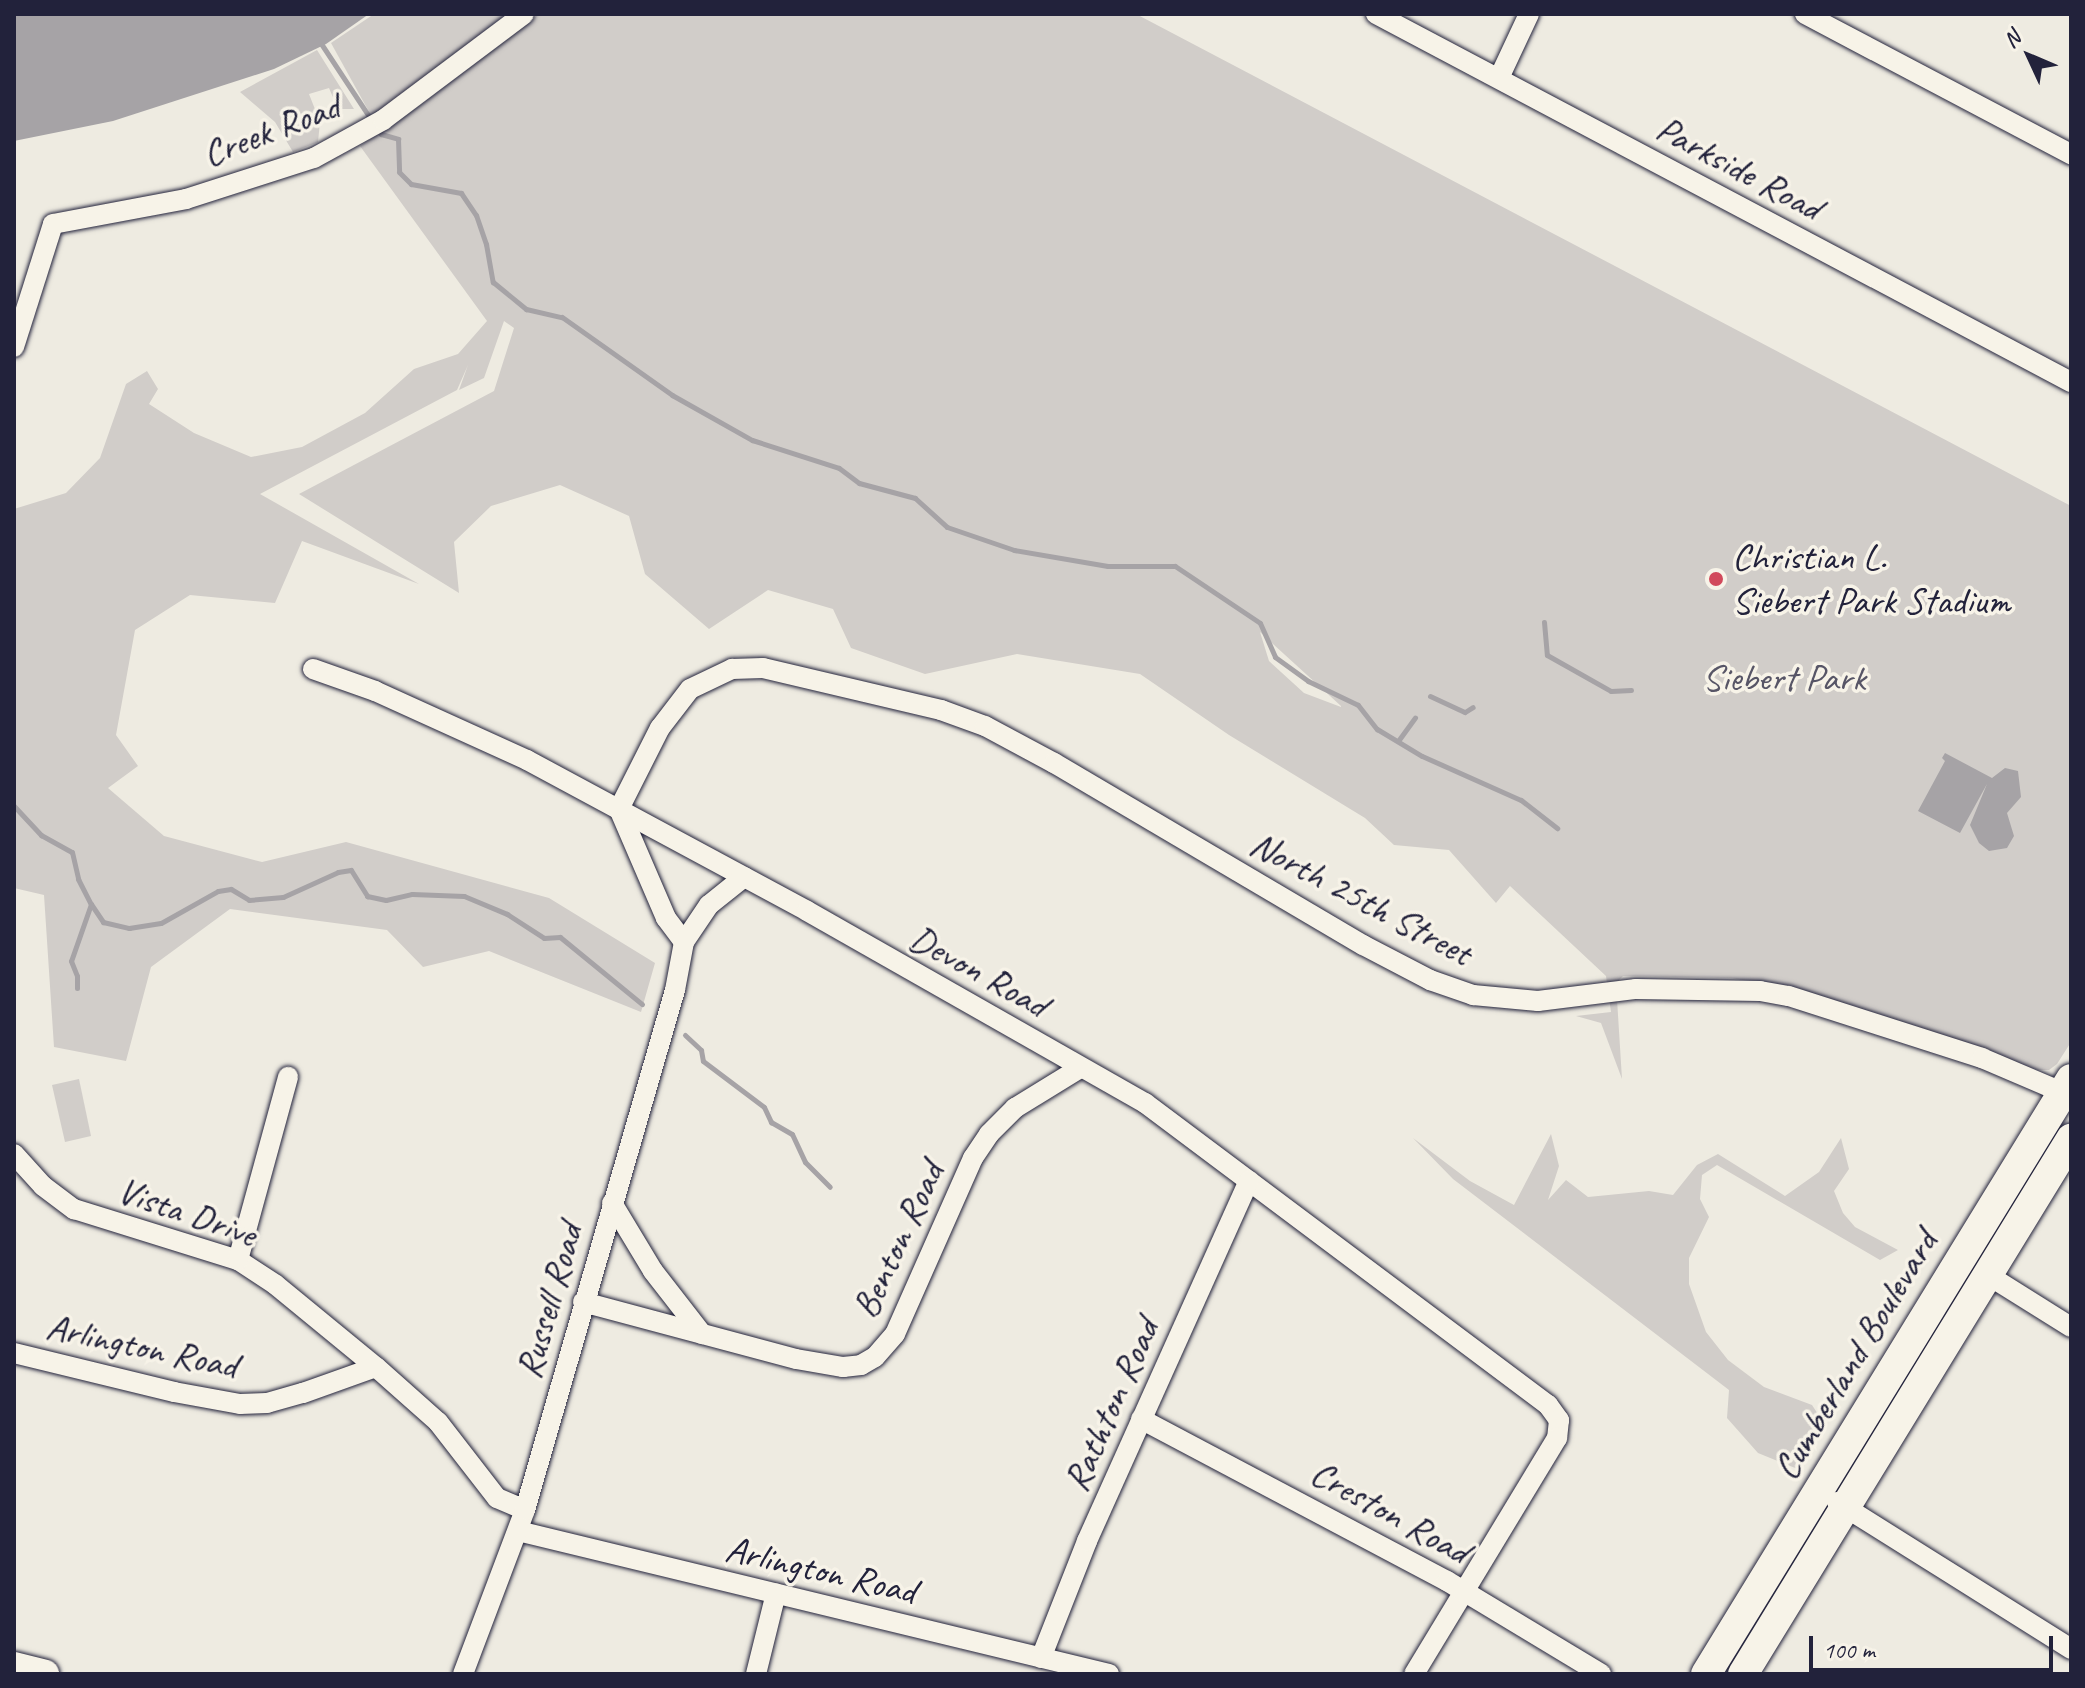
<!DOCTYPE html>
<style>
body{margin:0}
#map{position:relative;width:2085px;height:1688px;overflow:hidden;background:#eeebe1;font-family:Caveat,sans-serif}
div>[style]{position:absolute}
.green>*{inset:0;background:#d1cdc9}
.water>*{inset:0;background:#a6a3a6}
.stream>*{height:5px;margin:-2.5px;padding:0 2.5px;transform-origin:2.5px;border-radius:2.5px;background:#a6a3a6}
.roads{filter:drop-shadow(0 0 2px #22223b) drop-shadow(0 0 2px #22223b)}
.street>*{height:20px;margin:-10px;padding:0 10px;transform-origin:10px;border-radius:10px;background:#f7f3e8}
.secondary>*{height:28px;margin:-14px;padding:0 14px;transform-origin:14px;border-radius:14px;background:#f7f3e8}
.primary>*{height:30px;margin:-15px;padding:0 15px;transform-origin:15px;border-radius:15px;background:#f7f3e8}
.dots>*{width:22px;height:22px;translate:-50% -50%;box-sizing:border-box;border:4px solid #f7f3e8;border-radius:50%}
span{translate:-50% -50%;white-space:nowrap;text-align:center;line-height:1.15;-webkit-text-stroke:7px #f7f3e8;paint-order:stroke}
.street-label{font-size:38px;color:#22223b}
.poi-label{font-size:38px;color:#22223b}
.left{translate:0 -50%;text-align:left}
.park-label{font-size:38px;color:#575566}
.frame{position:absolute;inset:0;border:16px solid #22223b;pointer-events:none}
.north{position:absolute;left:1989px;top:16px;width:80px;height:80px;-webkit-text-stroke:6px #f7f3e8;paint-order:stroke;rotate:314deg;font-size:22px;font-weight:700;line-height:32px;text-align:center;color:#22223b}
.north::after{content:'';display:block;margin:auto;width:28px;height:36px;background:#22223b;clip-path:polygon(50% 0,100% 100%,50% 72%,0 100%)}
.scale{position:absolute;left:1809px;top:1636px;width:244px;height:36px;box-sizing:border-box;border:4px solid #22223b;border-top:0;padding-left:10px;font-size:24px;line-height:28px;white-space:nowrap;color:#22223b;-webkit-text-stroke:6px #f7f3e8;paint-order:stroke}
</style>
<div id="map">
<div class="green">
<div style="clip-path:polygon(374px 14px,511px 14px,373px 119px,331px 43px)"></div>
<div style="clip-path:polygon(evenodd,539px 14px,1136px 14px,2071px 506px,2071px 1042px,2057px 1064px,2049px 1070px,2038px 1070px,1801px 990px,1731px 978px,1623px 976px,1616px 983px,1622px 1079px,1601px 1023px,1576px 1016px,1611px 1012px,1606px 976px,1510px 886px,1496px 903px,1449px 850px,1394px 845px,1365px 818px,1229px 735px,1140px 674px,1017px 654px,925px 674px,851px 648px,833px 609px,768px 590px,709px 629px,645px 574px,629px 516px,560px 485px,491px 506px,454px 542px,459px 593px,299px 494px,494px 391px,514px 328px,504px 321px,484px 378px,459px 390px,468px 365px,457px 390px,260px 494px,419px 584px,302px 541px,275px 603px,190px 595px,135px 630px,116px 735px,138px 766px,108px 788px,164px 836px,262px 862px,346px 842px,549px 898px,655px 963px,641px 1012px,489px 951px,423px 967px,387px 930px,230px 909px,151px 967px,126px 1061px,54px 1047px,44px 895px,14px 888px,14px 509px,66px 493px,100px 458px,126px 384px,147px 371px,158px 389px,149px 404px,194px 433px,251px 457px,302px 447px,365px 413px,414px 369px,458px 354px,487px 321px,360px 146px,419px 106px,539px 14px,1260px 632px,1341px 706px,1341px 707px,1304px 693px,1269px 661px,1260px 632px)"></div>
<div style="clip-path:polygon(317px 50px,354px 109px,338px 109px,329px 88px,309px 94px,320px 122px,318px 142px,293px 152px,275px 122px,240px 92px)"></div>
<div style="clip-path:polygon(79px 1079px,91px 1136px,65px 1142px,52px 1085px)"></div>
<div style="clip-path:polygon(1551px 1134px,1559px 1166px,1548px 1200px,1566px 1180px,1588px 1197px,1649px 1191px,1673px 1195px,1697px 1165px,1718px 1154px,1785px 1196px,1819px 1172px,1841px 1138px,1849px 1169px,1834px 1191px,1843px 1213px,1855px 1227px,1898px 1250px,1880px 1260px,1717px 1165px,1702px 1175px,1700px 1199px,1709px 1217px,1689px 1258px,1689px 1284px,1706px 1332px,1728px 1360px,1764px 1387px,1812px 1405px,1825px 1425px,1800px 1470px,1758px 1453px,1727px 1418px,1729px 1390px,1453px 1179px,1413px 1138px,1470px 1181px,1514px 1205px)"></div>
</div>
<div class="water">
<div style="clip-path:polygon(14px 14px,369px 14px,326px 44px,274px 69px,113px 121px,14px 141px)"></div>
<div style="clip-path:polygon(1945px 753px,1992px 778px,2005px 768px,2018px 771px,2021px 797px,2007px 813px,2014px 836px,2007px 848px,1989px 851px,1979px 843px,1970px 825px,1987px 784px,1960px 833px,1918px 811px,1945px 761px,1942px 758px)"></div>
</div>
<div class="stream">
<div style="left:320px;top:42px;width:95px;rotate:56.6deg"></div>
<div style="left:378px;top:129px;width:6px;rotate:59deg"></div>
<div style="left:381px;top:134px;width:18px;rotate:16deg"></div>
<div style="left:398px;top:139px;width:33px;rotate:88deg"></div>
<div style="left:399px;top:172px;width:17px;rotate:45deg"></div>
<div style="left:411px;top:184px;width:51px;rotate:10.2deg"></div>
<div style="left:461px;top:193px;width:27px;rotate:56deg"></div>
<div style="left:476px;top:215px;width:31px;rotate:71deg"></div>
<div style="left:486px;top:244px;width:39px;rotate:80deg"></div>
<div style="left:493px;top:282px;width:43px;rotate:39.3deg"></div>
<div style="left:526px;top:309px;width:37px;rotate:13deg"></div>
<div style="left:562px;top:317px;width:135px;rotate:35.3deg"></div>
<div style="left:672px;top:395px;width:92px;rotate:29.4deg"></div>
<div style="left:752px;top:440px;width:91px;rotate:17.8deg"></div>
<div style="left:839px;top:468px;width:25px;rotate:37deg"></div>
<div style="left:859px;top:483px;width:58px;rotate:15deg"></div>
<div style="left:915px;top:498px;width:43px;rotate:42.2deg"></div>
<div style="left:947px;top:527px;width:71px;rotate:18.9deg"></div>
<div style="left:1014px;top:550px;width:95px;rotate:9.7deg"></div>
<div style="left:1108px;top:566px;width:67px"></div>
<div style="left:1175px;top:566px;width:102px;rotate:33.8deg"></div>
<div style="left:1260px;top:623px;width:37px;rotate:66deg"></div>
<div style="left:1275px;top:657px;width:41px;rotate:36deg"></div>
<div style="left:1308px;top:681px;width:55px;rotate:25.6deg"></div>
<div style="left:1358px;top:705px;width:31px;rotate:52deg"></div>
<div style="left:1377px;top:729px;width:52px;rotate:31deg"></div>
<div style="left:1422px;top:756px;width:108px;rotate:24deg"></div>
<div style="left:1521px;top:800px;width:46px;rotate:37.9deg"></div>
<div style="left:1544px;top:622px;width:33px;rotate:85deg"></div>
<div style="left:1547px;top:655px;width:73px;rotate:29.4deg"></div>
<div style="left:1611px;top:691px;width:20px;rotate:-3deg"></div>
<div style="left:1430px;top:696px;width:38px;rotate:25deg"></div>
<div style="left:1465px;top:712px;width:9px;rotate:-32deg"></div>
<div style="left:1398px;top:741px;width:29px;rotate:-54deg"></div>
<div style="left:14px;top:806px;width:40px;rotate:47deg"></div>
<div style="left:41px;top:835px;width:35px;rotate:29deg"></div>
<div style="left:72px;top:852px;width:28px;rotate:77deg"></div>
<div style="left:78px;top:879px;width:28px;rotate:63deg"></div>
<div style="left:91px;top:904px;width:60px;rotate:109.3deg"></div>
<div style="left:71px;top:961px;width:16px;rotate:68deg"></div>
<div style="left:77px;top:976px;width:12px;rotate:90deg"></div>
<div style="left:91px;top:904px;width:22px;rotate:56deg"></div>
<div style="left:103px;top:922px;width:27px;rotate:13deg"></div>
<div style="left:129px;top:928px;width:32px;rotate:-9deg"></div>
<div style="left:161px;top:923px;width:65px;rotate:-29.3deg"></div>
<div style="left:218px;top:891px;width:13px;rotate:-9deg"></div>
<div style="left:231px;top:889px;width:21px;rotate:31deg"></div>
<div style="left:249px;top:900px;width:34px;rotate:-5deg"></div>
<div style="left:283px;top:897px;width:60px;rotate:-24.4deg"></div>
<div style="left:338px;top:872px;width:13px;rotate:-9deg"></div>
<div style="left:351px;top:870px;width:31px;rotate:58deg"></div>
<div style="left:367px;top:896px;width:19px;rotate:12deg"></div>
<div style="left:386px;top:900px;width:27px;rotate:-13deg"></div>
<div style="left:412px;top:894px;width:52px;rotate:2.2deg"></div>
<div style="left:464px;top:896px;width:47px;rotate:22.7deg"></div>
<div style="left:507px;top:914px;width:44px;rotate:33deg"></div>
<div style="left:544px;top:938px;width:16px;rotate:-4deg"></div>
<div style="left:560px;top:937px;width:106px;rotate:39.3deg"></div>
<div style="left:685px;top:1035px;width:22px;rotate:43deg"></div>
<div style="left:701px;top:1050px;width:11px;rotate:80deg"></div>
<div style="left:703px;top:1061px;width:76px;rotate:37deg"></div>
<div style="left:764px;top:1107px;width:17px;rotate:65deg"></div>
<div style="left:771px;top:1122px;width:24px;rotate:30deg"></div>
<div style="left:792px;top:1134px;width:31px;rotate:65deg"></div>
<div style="left:805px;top:1162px;width:35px;rotate:45deg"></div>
</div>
<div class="roads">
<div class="street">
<div style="left:1376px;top:14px;width:786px;rotate:27.9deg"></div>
<div style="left:1805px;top:14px;width:301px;rotate:27.8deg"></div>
<div style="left:1499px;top:78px;width:71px;rotate:-64.9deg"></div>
<div style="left:14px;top:347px;width:129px;rotate:-72.4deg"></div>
<div style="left:53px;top:224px;width:135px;rotate:-10.6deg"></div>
<div style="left:186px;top:199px;width:134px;rotate:-17.8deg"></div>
<div style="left:314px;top:158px;width:79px;rotate:-28.8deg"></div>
<div style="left:383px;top:120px;width:176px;rotate:-36.9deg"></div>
<div style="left:313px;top:669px;width:66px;rotate:19.5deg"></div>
<div style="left:375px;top:691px;width:167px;rotate:24.4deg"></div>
<div style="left:527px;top:760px;width:318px;rotate:28.3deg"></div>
<div style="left:807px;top:911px;width:389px;rotate:29.6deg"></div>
<div style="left:1145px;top:1103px;width:504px;rotate:36.85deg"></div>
<div style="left:1548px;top:1405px;width:19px;rotate:54deg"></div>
<div style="left:1559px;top:1420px;width:18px;rotate:96deg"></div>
<div style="left:1557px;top:1438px;width:276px;rotate:121.2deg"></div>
<div style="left:684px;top:942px;width:30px;rotate:-127deg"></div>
<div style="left:666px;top:918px;width:119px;rotate:-113.3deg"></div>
<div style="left:619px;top:809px;width:91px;rotate:-63.2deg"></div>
<div style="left:660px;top:728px;width:49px;rotate:-52.4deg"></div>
<div style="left:690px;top:689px;width:47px;rotate:-25.5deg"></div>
<div style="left:732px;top:669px;width:31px;rotate:-2deg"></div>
<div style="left:763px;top:668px;width:183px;rotate:13.3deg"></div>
<div style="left:941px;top:710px;width:47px;rotate:20deg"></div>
<div style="left:985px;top:726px;width:78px;rotate:28.2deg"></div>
<div style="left:1054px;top:763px;width:359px;rotate:30.5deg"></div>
<div style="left:1363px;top:945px;width:76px;rotate:27.6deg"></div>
<div style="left:1430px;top:980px;width:46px;rotate:19.2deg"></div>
<div style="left:1473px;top:995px;width:65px;rotate:5.3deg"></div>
<div style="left:1538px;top:1001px;width:99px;rotate:-7deg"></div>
<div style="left:1636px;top:989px;width:124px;rotate:0.9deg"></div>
<div style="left:1760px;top:991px;width:29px;rotate:10deg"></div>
<div style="left:1789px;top:996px;width:203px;rotate:17.8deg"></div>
<div style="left:1982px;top:1058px;width:97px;rotate:23.1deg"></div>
<div style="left:14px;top:1154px;width:43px;rotate:47.8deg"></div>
<div style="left:43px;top:1186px;width:39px;rotate:37deg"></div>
<div style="left:74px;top:1209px;width:172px;rotate:17.3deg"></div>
<div style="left:238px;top:1260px;width:45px;rotate:33.3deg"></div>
<div style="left:276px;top:1285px;width:129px;rotate:39.4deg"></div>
<div style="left:612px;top:1203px;width:79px;rotate:58.9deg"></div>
<div style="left:653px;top:1271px;width:80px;rotate:52.1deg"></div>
<div style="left:238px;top:1260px;width:190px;rotate:-74.7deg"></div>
<div style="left:1988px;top:1275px;width:98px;rotate:32.1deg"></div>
<div style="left:583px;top:1302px;width:220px;rotate:15deg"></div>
<div style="left:796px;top:1359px;width:48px;rotate:9.7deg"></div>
<div style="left:843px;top:1367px;width:18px;rotate:-6deg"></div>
<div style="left:861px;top:1365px;width:16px;rotate:-30deg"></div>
<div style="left:875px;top:1357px;width:30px;rotate:-49deg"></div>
<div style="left:895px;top:1334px;width:193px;rotate:-66.1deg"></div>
<div style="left:973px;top:1158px;width:29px;rotate:-56deg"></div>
<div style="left:989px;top:1134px;width:37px;rotate:-45deg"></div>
<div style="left:1015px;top:1108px;width:76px;rotate:-31.6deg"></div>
<div style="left:14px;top:1353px;width:165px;rotate:13.7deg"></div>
<div style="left:174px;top:1392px;width:67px;rotate:10.3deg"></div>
<div style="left:240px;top:1404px;width:27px;rotate:-2deg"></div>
<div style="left:267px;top:1403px;width:37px;rotate:-16deg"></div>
<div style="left:303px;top:1393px;width:77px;rotate:-19.6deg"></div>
<div style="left:376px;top:1367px;width:83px;rotate:41.6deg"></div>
<div style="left:438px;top:1422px;width:96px;rotate:52.2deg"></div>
<div style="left:497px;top:1498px;width:30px;rotate:23deg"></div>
<div style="left:1141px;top:1419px;width:346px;rotate:27.9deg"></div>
<div style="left:1447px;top:1581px;width:180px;rotate:31.1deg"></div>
<div style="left:1837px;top:1502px;width:276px;rotate:32.1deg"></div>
<div style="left:518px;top:1531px;width:608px;rotate:13.6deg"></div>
<div style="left:1041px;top:1658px;width:126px;rotate:-68.5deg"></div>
<div style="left:1087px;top:1541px;width:395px;rotate:-65.8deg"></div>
<div style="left:463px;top:1674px;width:175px;rotate:-69.3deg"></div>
<div style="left:525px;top:1510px;width:541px;rotate:-73.91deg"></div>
<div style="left:675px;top:990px;width:49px;rotate:-79.4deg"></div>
<div style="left:684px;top:942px;width:45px;rotate:-56deg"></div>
<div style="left:709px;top:905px;width:45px;rotate:-38.7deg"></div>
<div style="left:756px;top:1674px;width:83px;rotate:-76.1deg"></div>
</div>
<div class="secondary">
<div style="left:14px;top:1666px;width:32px;rotate:14deg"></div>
</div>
<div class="primary">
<div style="left:1706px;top:1674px;width:698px;rotate:-58.47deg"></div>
<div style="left:1743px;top:1674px;width:628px;rotate:-58.49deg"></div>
</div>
</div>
<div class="dots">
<div style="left:1716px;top:579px;background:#d1495b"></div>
</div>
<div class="street-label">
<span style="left:271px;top:130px;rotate:-21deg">Creek Road</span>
<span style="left:1739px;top:168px;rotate:28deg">Parkside Road</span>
<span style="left:1361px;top:898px;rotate:28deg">North 25th Street</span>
<span style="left:979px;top:971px;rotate:29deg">Devon Road</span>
<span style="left:187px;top:1212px;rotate:19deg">Vista Drive</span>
<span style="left:898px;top:1240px;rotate:-65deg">Benton Road</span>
<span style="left:549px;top:1301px;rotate:-74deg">Russell Road</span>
<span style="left:142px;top:1346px;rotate:12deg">Arlington Road</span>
<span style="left:1855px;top:1355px;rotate:-59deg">Cumberland Boulevard</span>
<span style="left:1111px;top:1405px;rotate:-66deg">Rathton Road</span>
<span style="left:1390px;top:1512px;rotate:29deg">Creston Road</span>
<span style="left:821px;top:1570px;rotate:13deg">Arlington Road</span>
</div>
<div class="poi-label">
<span class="left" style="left:1732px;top:579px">Christian L.<br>Siebert Park Stadium</span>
</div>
<div class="park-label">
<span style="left:1784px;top:678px">Siebert Park</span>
</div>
<div class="frame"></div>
<div class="north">N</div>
<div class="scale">100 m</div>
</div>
